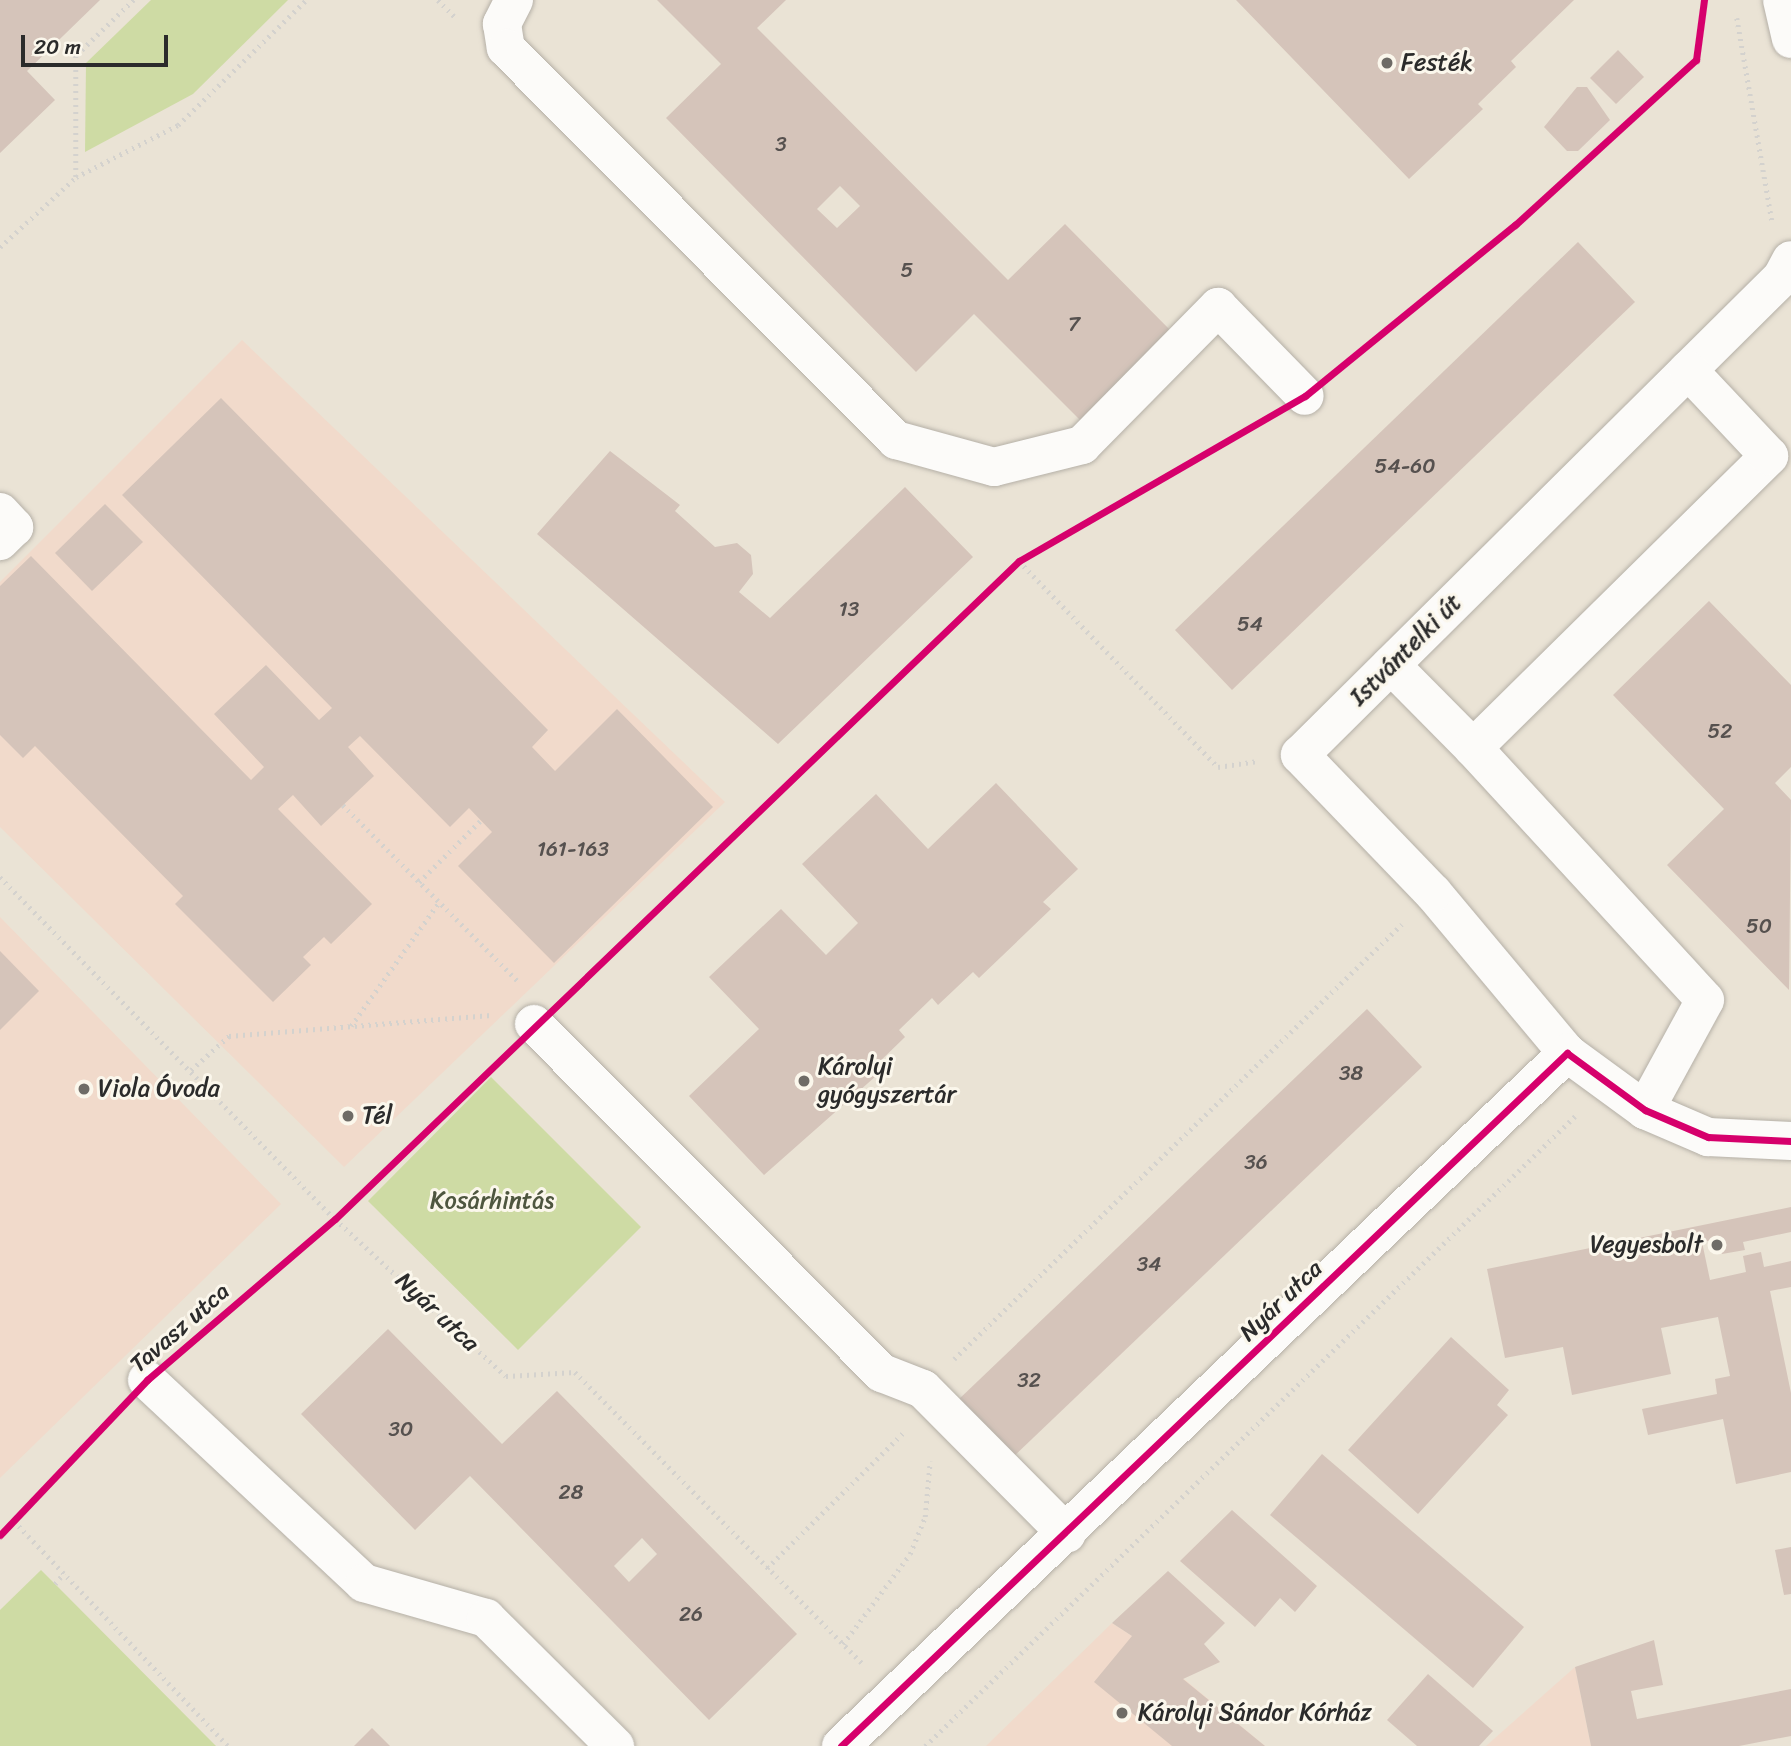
<!DOCTYPE html>
<meta charset="utf-8">
<style>
body{margin:0}
#map{position:relative;width:1791px;height:1746px;overflow:hidden;background:#eae3d5;font-family:Sriracha,sans-serif}
div>[style]{position:absolute}
.built>*{inset:0;background:#f1dacb}
.green>*{inset:0;background:#cedba4}
.building>*{inset:0;background:#d5c4ba}
.path>*{height:4.5px;margin-top:-2.25px;transform-origin:0;background:repeating-linear-gradient(90deg,#d4d2ce 0 2px,transparent 0 7px)}
.roads{filter:drop-shadow(0 0 2px #b5b0a7) drop-shadow(0 0 2px #b5b0a7)}
.minor>*{height:38px;margin:-19px;padding:0 19px;transform-origin:19px;border-radius:19px;background:#fcfbf9}
.cycleway>*{height:7px;margin:-3.5px;padding:0 3.5px;transform-origin:3.5px;border-radius:3.5px;background:#d6006c}
.dots>*{width:19px;height:19px;translate:-50% -50%;box-sizing:border-box;border:4px solid #fbf7ec;border-radius:50%}
span{translate:-50% -50%;white-space:nowrap;text-align:center;line-height:1.15;-webkit-text-stroke:6px #fbf7ec;paint-order:stroke}
.number-label{font-size:21px;color:#56514f}
.number-label span{-webkit-text-stroke-width:0}
.poi-label{font-size:24px;color:#2b2b2b}
.left{translate:0 -50%;text-align:left}
.right{translate:-100% -50%;text-align:right}
.street-label{font-size:24px;color:#2b2b2b}
.park-label{font-size:24px;color:#4e563f}
.scale{position:absolute;left:21px;top:35px;width:147px;height:32px;box-sizing:border-box;border:4px solid #2b2b2b;border-top:0;padding-left:9px;font-size:21px;line-height:24px;white-space:nowrap;color:#2b2b2b;-webkit-text-stroke:5px #fbf7ec;paint-order:stroke}
</style>
<div id="map">
<div class="built">
<div style="clip-path:polygon(242px 340px,725px 802px,344px 1167px,0 827px,0 582px)"></div>
<div style="clip-path:polygon(0 917px,281px 1204px,0 1478px)"></div>
<div style="clip-path:polygon(1112px 1623px,1132px 1636px,1265px 1746px,986px 1746px)"></div>
<div style="clip-path:polygon(1575px 1667px,1591px 1746px,1486px 1746px)"></div>
</div>
<div class="green">
<div style="clip-path:polygon(151px 0,288px 0,193px 94px,85px 152px,86px 63px)"></div>
<div style="clip-path:polygon(491px 1077px,641px 1227px,518px 1350px,368px 1201px)"></div>
<div style="clip-path:polygon(41px 1570px,55px 1584px,216px 1746px,0 1746px,0 1610px)"></div>
</div>
<div class="building">
<div style="clip-path:polygon(0 0,100px 0,27px 71px,55px 100px,0 153px)"></div>
<div style="clip-path:polygon(evenodd,657px 0,786px 0,757px 28px,1008px 280px,1065px 224px,1174px 334px,1084px 424px,974px 314px,916px 372px,666px 118px,721px 64px,657px 0,840px 186px,860px 206px,837px 228px,817px 209px,840px 186px)"></div>
<div style="clip-path:polygon(1236px 0,1574px 0,1511px 61px,1516px 67px,1478px 104px,1483px 109px,1409px 179px)"></div>
<div style="clip-path:polygon(1618px 50px,1644px 77px,1616px 104px,1590px 78px)"></div>
<div style="clip-path:polygon(1577px 87px,1587px 87px,1610px 120px,1578px 151px,1567px 151px,1544px 127px)"></div>
<div style="clip-path:polygon(1578px 242px,1635px 302px,1232px 690px,1175px 630px)"></div>
<div style="clip-path:polygon(221px 398px,548px 730px,532px 747px,555px 771px,617px 709px,713px 807px,554px 963px,458px 866px,492px 832px,469px 808px,450px 827px,360px 736px,348px 747px,374px 776px,321px 826px,293px 795px,278px 809px,372px 904px,331px 944px,324px 937px,303px 957px,311px 965px,273px 1002px,175px 904px,183px 896px,35px 746px,23px 758px,0 735px,0 586px,31px 556px,251px 780px,264px 767px,214px 714px,266px 665px,319px 720px,332px 708px,122px 495px)"></div>
<div style="clip-path:polygon(610px 451px,680px 505px,675px 511px,715px 547px,737px 543px,751px 555px,753px 574px,739px 592px,770px 618px,905px 487px,973px 557px,778px 744px,537px 534px)"></div>
<div style="clip-path:polygon(105px 504px,143px 542px,92px 591px,55px 553px)"></div>
<div style="clip-path:polygon(1709px 601px,1791px 685px,1791px 767px,1775px 783px,1791px 800px,1789px 990px,1667px 865px,1724px 809px,1613px 695px)"></div>
<div style="clip-path:polygon(996px 783px,1078px 869px,1043px 902px,1051px 909px,979px 978px,973px 972px,938px 1005px,932px 998px,899px 1030px,905px 1037px,871px 1070px,876px 1076px,764px 1175px,689px 1096px,759px 1029px,709px 977px,781px 909px,826px 955px,858px 923px,802px 864px,876px 794px,928px 849px)"></div>
<div style="clip-path:polygon(0 951px,39px 991px,0 1030px)"></div>
<div style="clip-path:polygon(1367px 1009px,1422px 1067px,1012px 1458px,957px 1401px)"></div>
<div style="clip-path:polygon(1791px 1207px,1791px 1232px,1743px 1242px,1745px 1250px,1722px 1254px,1719px 1239px,1702px 1242px,1710px 1280px,1746px 1272px,1743px 1256px,1761px 1252px,1764px 1267px,1791px 1261px,1791px 1287px,1770px 1291px,1791px 1393px,1791px 1472px,1736px 1484px,1723px 1419px,1648px 1435px,1642px 1409px,1717px 1394px,1715px 1379px,1730px 1376px,1718px 1317px,1661px 1328px,1671px 1374px,1572px 1395px,1563px 1347px,1505px 1358px,1487px 1269px)"></div>
<div style="clip-path:polygon(evenodd,388px 1329px,502px 1444px,557px 1391px,797px 1634px,709px 1720px,470px 1476px,415px 1530px,301px 1414px,388px 1329px,642px 1538px,657px 1554px,629px 1582px,614px 1566px,642px 1538px)"></div>
<div style="clip-path:polygon(1451px 1337px,1509px 1390px,1497px 1405px,1508px 1415px,1418px 1514px,1348px 1450px)"></div>
<div style="clip-path:polygon(1322px 1454px,1524px 1627px,1473px 1688px,1270px 1515px)"></div>
<div style="clip-path:polygon(1232px 1510px,1317px 1586px,1295px 1612px,1280px 1598px,1255px 1627px,1180px 1561px)"></div>
<div style="clip-path:polygon(1791px 1547px,1791px 1594px,1784px 1595px,1775px 1550px)"></div>
<div style="clip-path:polygon(1168px 1571px,1225px 1623px,1204px 1644px,1220px 1662px,1183px 1679px,1265px 1746px,1172px 1746px,1094px 1682px,1132px 1636px,1112px 1623px)"></div>
<div style="clip-path:polygon(1654px 1640px,1663px 1685px,1631px 1691px,1637px 1719px,1791px 1689px,1791px 1736px,1739px 1746px,1591px 1746px,1575px 1667px)"></div>
<div style="clip-path:polygon(1428px 1674px,1493px 1731px,1479px 1746px,1417px 1746px,1387px 1720px)"></div>
<div style="clip-path:polygon(372px 1728px,390px 1746px,354px 1746px)"></div>
</div>
<div class="path">
<div style="left:134px;top:0;width:81px;rotate:136deg"></div>
<div style="left:76px;top:56px;width:121px;rotate:90deg"></div>
<div style="left:76px;top:177px;width:114px;rotate:-27deg"></div>
<div style="left:178px;top:125px;width:179px;rotate:-44.3deg"></div>
<div style="left:438px;top:0;width:27px;rotate:45deg"></div>
<div style="left:1737px;top:18px;width:205px;rotate:80.2deg"></div>
<div style="left:0;top:247px;width:103px;rotate:-42.6deg"></div>
<div style="left:1019px;top:561px;width:286px;rotate:46deg"></div>
<div style="left:1218px;top:767px;width:40px;rotate:-8.5deg"></div>
<div style="left:343px;top:805px;width:251px;rotate:45.2deg"></div>
<div style="left:0;top:877px;width:479px;rotate:45.6deg"></div>
<div style="left:335px;top:1219px;width:232px;rotate:42.6deg"></div>
<div style="left:506px;top:1376px;width:69px;rotate:-3.3deg"></div>
<div style="left:575px;top:1372px;width:412px;rotate:45.4deg"></div>
<div style="left:419px;top:882px;width:88px;rotate:-45deg"></div>
<div style="left:351px;top:1026px;width:152px;rotate:-54.6deg"></div>
<div style="left:191px;top:1070px;width:51px;rotate:-41.8deg"></div>
<div style="left:229px;top:1036px;width:263px;rotate:-4.6deg"></div>
<div style="left:954px;top:1359px;width:624px;rotate:-44.16deg"></div>
<div style="left:14px;top:1521px;width:311px;rotate:46.4deg"></div>
<div style="left:767px;top:1568px;width:192px;rotate:-44.8deg"></div>
<div style="left:55px;top:1584px;width:14px;rotate:-51deg"></div>
<div style="left:843px;top:1644px;width:112px;rotate:-53.3deg"></div>
<div style="left:910px;top:1554px;width:40px;rotate:-68deg"></div>
<div style="left:925px;top:1517px;width:56px;rotate:-84.9deg"></div>
<div style="left:925px;top:1746px;width:905px;rotate:-44.1deg"></div>
</div>
<div class="roads">
<div class="minor">
<div style="left:514px;top:0;width:27px;rotate:117deg"></div>
<div style="left:502px;top:24px;width:24px;rotate:81deg"></div>
<div style="left:506px;top:48px;width:553px;rotate:45.15deg"></div>
<div style="left:896px;top:440px;width:102px;rotate:15.4deg"></div>
<div style="left:994px;top:467px;width:91px;rotate:-14deg"></div>
<div style="left:1082px;top:445px;width:194px;rotate:-45.4deg"></div>
<div style="left:1218px;top:307px;width:124px;rotate:45.7deg"></div>
<div style="left:1782px;top:0;width:40px;rotate:77deg"></div>
<div style="left:0;top:512px;width:21px;rotate:47deg"></div>
<div style="left:14px;top:527px;width:20px;rotate:135deg"></div>
<div style="left:1391px;top:665px;width:117px;rotate:45.3deg"></div>
<div style="left:534px;top:1024px;width:493px;rotate:45.1deg"></div>
<div style="left:882px;top:1373px;width:44px;rotate:21.3deg"></div>
<div style="left:923px;top:1389px;width:204px;rotate:45.2deg"></div>
<div style="left:1567px;top:1053px;width:209px;rotate:-129.9deg"></div>
<div style="left:1433px;top:893px;width:192px;rotate:-133.9deg"></div>
<div style="left:1300px;top:755px;width:679px;rotate:-44.76deg"></div>
<div style="left:1782px;top:277px;width:19px;rotate:-62deg"></div>
<div style="left:1645px;top:1110px;width:125px;rotate:-61.4deg"></div>
<div style="left:1705px;top:1000px;width:343px;rotate:-132.6deg"></div>
<div style="left:1473px;top:748px;width:416px;rotate:-44.6deg"></div>
<div style="left:1769px;top:456px;width:118px;rotate:-133.3deg"></div>
<div style="left:147px;top:1380px;width:297px;rotate:43.1deg"></div>
<div style="left:364px;top:1583px;width:127px;rotate:16deg"></div>
<div style="left:486px;top:1618px;width:182px;rotate:44.8deg"></div>
<div style="left:841px;top:1746px;width:1004px;rotate:-43.67deg"></div>
<div style="left:1567px;top:1053px;width:97px;rotate:36.2deg"></div>
<div style="left:1645px;top:1110px;width:69px;rotate:23.2deg"></div>
<div style="left:1708px;top:1137px;width:83px;rotate:2.8deg"></div>
</div>
</div>
<div class="cycleway">
<div style="left:0;top:1535px;width:214px;rotate:-46.5deg"></div>
<div style="left:147px;top:1380px;width:248px;rotate:-40.6deg"></div>
<div style="left:335px;top:1219px;width:949px;rotate:-43.89deg"></div>
<div style="left:1019px;top:561px;width:330px;rotate:-30deg"></div>
<div style="left:1305px;top:396px;width:271px;rotate:-39.2deg"></div>
<div style="left:1515px;top:225px;width:245px;rotate:-42.4deg"></div>
<div style="left:1696px;top:60px;width:61px;rotate:-82.4deg"></div>
<div style="left:841px;top:1746px;width:1004px;rotate:-43.67deg"></div>
<div style="left:1567px;top:1053px;width:97px;rotate:36.2deg"></div>
<div style="left:1645px;top:1110px;width:69px;rotate:23.2deg"></div>
<div style="left:1708px;top:1137px;width:83px;rotate:2.8deg"></div>
</div>
<div class="dots">
<div style="left:1387px;top:63px;background:#6e6b66"></div>
<div style="left:804px;top:1081px;background:#6e6b66"></div>
<div style="left:84px;top:1089px;background:#6e6b66"></div>
<div style="left:348px;top:1116px;background:#6e6b66"></div>
<div style="left:1717px;top:1245px;background:#6e6b66"></div>
<div style="left:1122px;top:1713px;background:#6e6b66"></div>
</div>
<div class="number-label">
<span style="left:781px;top:144px">3</span>
<span style="left:907px;top:270px">5</span>
<span style="left:1074px;top:324px">7</span>
<span style="left:1405px;top:466px">54-60</span>
<span style="left:849px;top:609px">13</span>
<span style="left:1250px;top:624px">54</span>
<span style="left:1720px;top:731px">52</span>
<span style="left:573px;top:849px">161-163</span>
<span style="left:1759px;top:926px">50</span>
<span style="left:1351px;top:1073px">38</span>
<span style="left:1256px;top:1162px">36</span>
<span style="left:1149px;top:1264px">34</span>
<span style="left:1029px;top:1380px">32</span>
<span style="left:401px;top:1429px">30</span>
<span style="left:571px;top:1492px">28</span>
<span style="left:691px;top:1614px">26</span>
</div>
<div class="poi-label">
<span class="left" style="left:1401px;top:63px">Festék</span>
<span class="left" style="left:818px;top:1081px">Károlyi<br>gyógyszertár</span>
<span class="left" style="left:98px;top:1089px">Viola Óvoda</span>
<span class="left" style="left:362px;top:1116px">Tél</span>
<span class="right" style="left:1703px;top:1245px">Vegyesbolt</span>
<span class="left" style="left:1138px;top:1713px">Károlyi Sándor Kórház</span>
</div>
<div class="street-label">
<span style="left:1406px;top:650px;rotate:-45deg">Istvántelki út</span>
<span style="left:1281px;top:1301px;rotate:-44deg">Nyár utca</span>
<span style="left:437px;top:1312px;rotate:43deg">Nyár utca</span>
<span style="left:180px;top:1328px;rotate:-41deg">Tavasz utca</span>
</div>
<div class="park-label">
<span style="left:492px;top:1201px">Kosárhintás</span>
</div>
<div class="scale">20 m</div>
</div>
